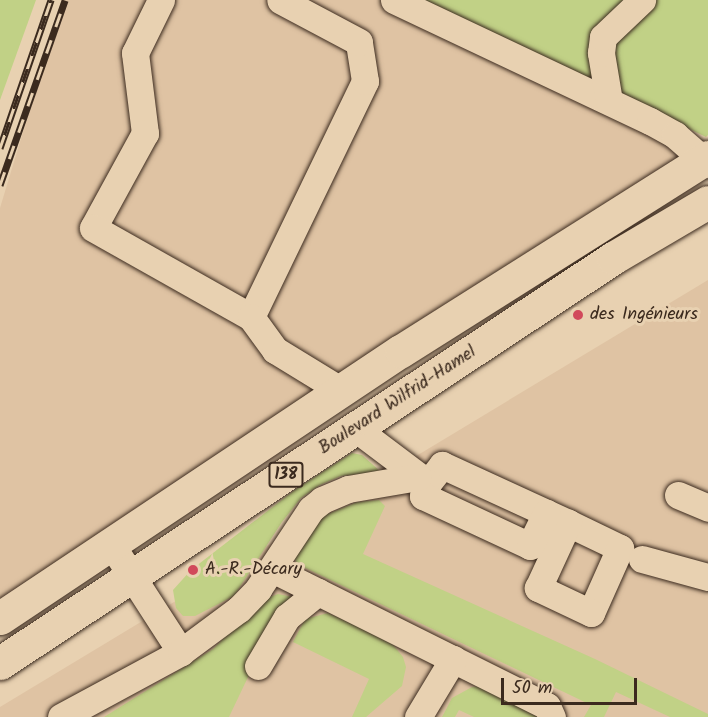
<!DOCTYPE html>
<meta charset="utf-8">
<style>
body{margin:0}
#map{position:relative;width:708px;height:717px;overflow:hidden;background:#e8d1b1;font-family:Kalam,sans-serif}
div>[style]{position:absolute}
.built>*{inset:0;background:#dfc3a3}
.green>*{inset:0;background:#c1d186}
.roads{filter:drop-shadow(0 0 2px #3b2a1e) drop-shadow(0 0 2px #3b2a1e)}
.minor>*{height:27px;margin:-13.5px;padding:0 13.5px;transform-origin:13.5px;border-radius:13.5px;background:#e8d1b1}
.major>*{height:33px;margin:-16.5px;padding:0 16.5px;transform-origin:16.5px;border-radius:16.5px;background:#e8d1b1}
.rail>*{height:7px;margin-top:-3.5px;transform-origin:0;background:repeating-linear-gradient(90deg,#e8d1b1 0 14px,#3b2a1e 0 28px);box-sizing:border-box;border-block:2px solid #3b2a1e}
.dots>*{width:16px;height:16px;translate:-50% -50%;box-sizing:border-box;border:3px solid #e8d1b1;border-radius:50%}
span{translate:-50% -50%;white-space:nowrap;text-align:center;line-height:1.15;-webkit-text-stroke:6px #e8d1b1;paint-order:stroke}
.shield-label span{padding:2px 4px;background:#e8d1b1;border:2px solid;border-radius:4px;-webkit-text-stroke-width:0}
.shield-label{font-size:16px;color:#3b2a1e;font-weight:700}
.poi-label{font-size:18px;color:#3b2a1e}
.left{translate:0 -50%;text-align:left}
.street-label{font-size:18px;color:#3b2a1e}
.scale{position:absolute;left:501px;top:678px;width:136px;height:27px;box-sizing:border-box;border:3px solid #3b2a1e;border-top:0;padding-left:8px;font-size:18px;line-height:21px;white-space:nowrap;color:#3b2a1e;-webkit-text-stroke:4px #e8d1b1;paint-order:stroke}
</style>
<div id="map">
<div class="built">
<div style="clip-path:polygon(63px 0,394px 0,704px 159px,0 618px,0 208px)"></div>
<div style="clip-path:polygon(708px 280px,708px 717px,0 717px,0 707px)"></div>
</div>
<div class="green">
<div style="clip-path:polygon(0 0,36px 0,0 100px)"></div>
<div style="clip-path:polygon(424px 0,708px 0,708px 135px,706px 137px)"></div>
<div style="clip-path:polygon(352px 453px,362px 455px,381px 472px,341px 476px,320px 485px,301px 498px,282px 522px,234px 596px,195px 616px,183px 616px,176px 608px,173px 590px,191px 570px,296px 489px)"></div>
<div style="clip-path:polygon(379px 500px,385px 506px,363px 554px,595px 659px,708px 714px,708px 717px,670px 717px,616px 692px,604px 717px,584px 717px,591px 705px,297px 564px,294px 558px,323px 516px,357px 502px)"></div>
<div style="clip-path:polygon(278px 594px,293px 597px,269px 633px,229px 717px,104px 717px,213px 649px,262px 600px)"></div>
<div style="clip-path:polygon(328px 613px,390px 641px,403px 657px,406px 667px,402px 686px,366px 717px,352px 717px,369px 679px,293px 642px,305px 619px)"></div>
<div style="clip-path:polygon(481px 686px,526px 705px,538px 717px,474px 717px,459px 710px,455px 717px,442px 717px,452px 698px,472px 687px)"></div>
</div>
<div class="roads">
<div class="minor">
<div style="left:161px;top:0;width:59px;rotate:116.1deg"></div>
<div style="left:135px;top:53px;width:81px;rotate:82.9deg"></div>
<div style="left:145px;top:133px;width:108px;rotate:118.7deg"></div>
<div style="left:93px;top:228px;width:181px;rotate:29.4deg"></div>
<div style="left:251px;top:317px;width:262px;rotate:-64.2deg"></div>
<div style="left:365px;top:81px;width:39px;rotate:-99deg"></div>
<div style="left:359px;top:42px;width:89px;rotate:-152deg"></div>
<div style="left:394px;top:0;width:283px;rotate:25.3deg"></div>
<div style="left:650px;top:121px;width:29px;rotate:29deg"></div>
<div style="left:675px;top:135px;width:44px;rotate:41.3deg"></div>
<div style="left:609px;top:101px;width:49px;rotate:-99.5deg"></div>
<div style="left:601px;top:53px;width:16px;rotate:-83deg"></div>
<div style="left:603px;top:37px;width:54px;rotate:-43.5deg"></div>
<div style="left:251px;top:317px;width:41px;rotate:54deg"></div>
<div style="left:275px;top:350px;width:79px;rotate:31.5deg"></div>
<div style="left:355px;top:428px;width:91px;rotate:37deg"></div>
<div style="left:428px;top:483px;width:23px;rotate:-52deg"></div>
<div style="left:442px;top:465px;width:139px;rotate:24.7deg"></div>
<div style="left:568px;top:523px;width:58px;rotate:25.7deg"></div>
<div style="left:620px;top:548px;width:71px;rotate:114deg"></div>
<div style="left:591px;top:613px;width:59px;rotate:-154.7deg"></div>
<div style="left:538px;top:588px;width:72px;rotate:-65.2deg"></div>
<div style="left:428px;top:483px;width:14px;rotate:111deg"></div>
<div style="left:423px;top:496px;width:118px;rotate:25deg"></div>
<div style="left:530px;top:546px;width:37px;rotate:-64deg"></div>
<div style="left:678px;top:495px;width:33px;rotate:23deg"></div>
<div style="left:111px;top:544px;width:129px;rotate:57.1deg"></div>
<div style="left:642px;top:559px;width:68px;rotate:15.3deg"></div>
<div style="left:272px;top:569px;width:307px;rotate:26.5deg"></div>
<div style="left:547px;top:706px;width:12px;rotate:66deg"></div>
<div style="left:258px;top:666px;width:57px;rotate:-59.4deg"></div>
<div style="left:287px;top:617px;width:40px;rotate:-39deg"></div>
<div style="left:61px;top:717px;width:136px;rotate:-28.4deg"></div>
<div style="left:181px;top:652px;width:72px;rotate:-36.6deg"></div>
<div style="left:239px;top:609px;width:28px;rotate:-46deg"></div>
<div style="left:258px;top:589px;width:96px;rotate:-56.5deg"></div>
<div style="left:311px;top:509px;width:14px;rotate:-39deg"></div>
<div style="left:322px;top:500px;width:28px;rotate:-23deg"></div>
<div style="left:348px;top:489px;width:71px;rotate:-9.7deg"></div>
<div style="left:418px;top:717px;width:68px;rotate:-58.9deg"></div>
</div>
<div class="major">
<div style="left:0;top:618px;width:482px;rotate:-33.7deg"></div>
<div style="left:401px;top:351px;width:363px;rotate:-32.3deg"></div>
<div style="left:0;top:663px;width:735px;rotate:-33.45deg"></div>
<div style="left:613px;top:258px;width:110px;rotate:-30.5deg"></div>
</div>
</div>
<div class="rail">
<div style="left:0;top:148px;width:157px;rotate:-71deg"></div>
<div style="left:0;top:185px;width:196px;rotate:-70.6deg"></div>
</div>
<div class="dots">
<div style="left:578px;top:315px;background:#d1495b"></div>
<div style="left:193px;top:570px;background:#d1495b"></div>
</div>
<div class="shield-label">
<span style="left:286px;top:475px">138</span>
</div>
<div class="poi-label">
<span class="left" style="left:590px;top:315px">des Ingénieurs</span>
<span class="left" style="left:205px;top:570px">A.-R.-Décary</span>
</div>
<div class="street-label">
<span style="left:398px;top:401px;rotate:-33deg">Boulevard Wilfrid-Hamel</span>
</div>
<div class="scale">50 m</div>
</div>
